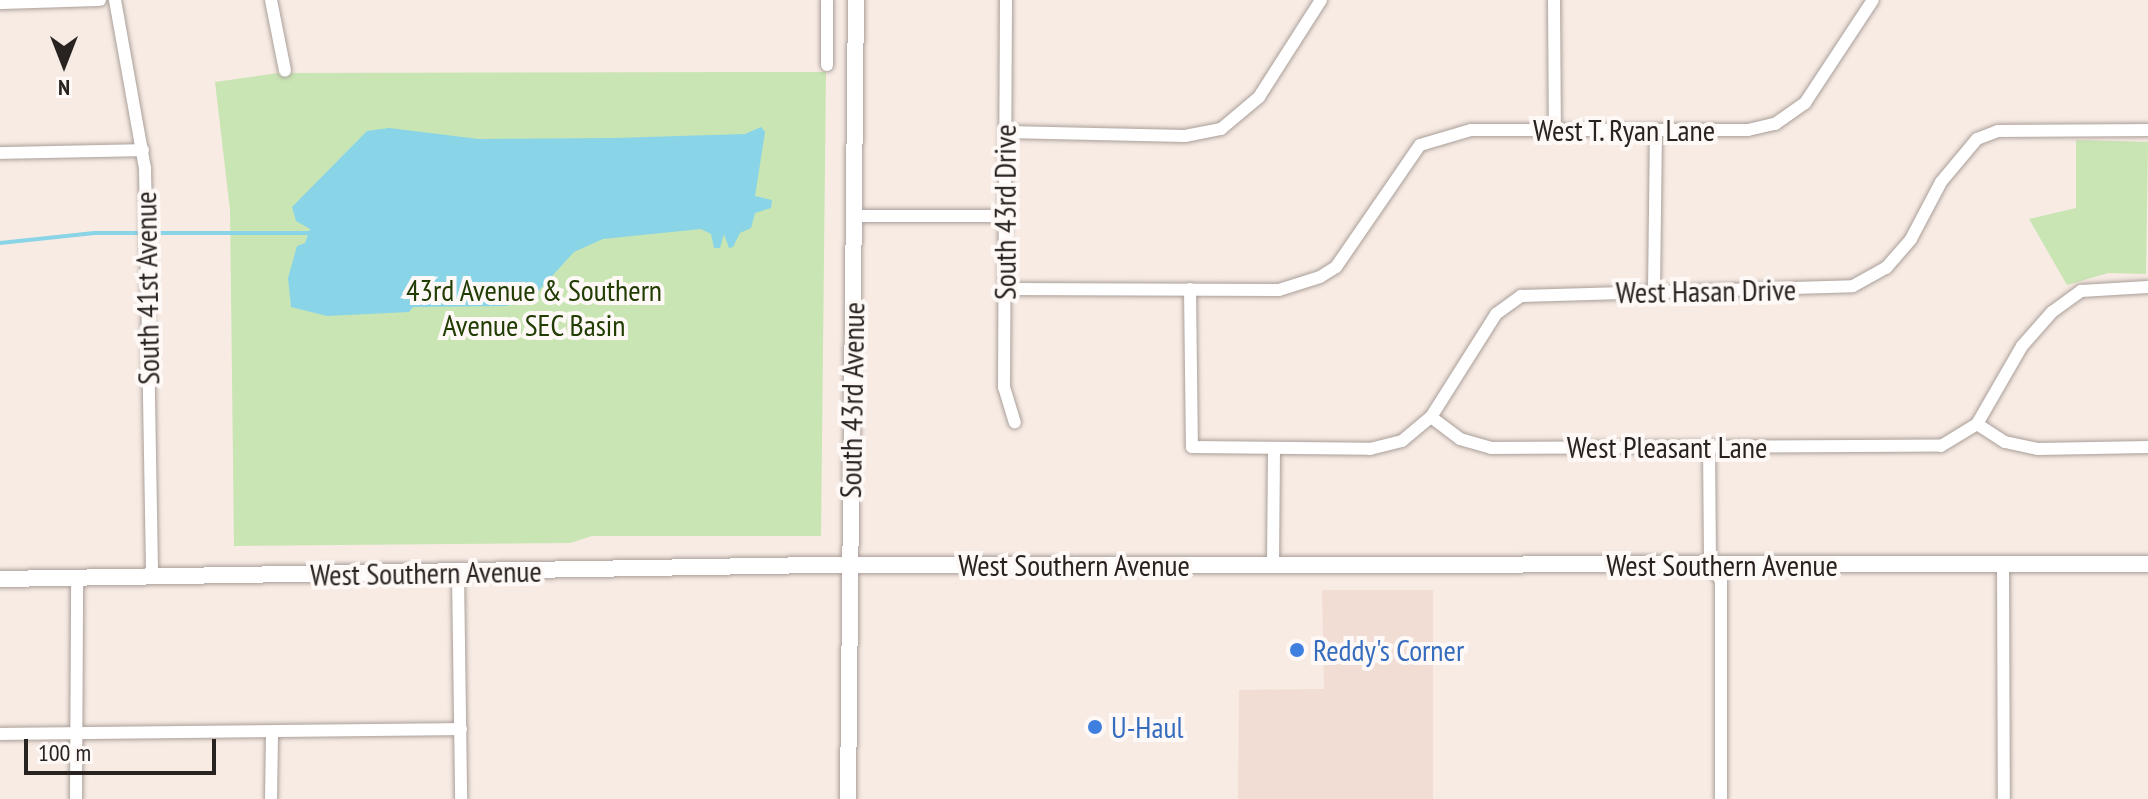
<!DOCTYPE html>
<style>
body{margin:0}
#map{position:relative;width:2148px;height:799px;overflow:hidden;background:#f7ebe4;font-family:"PT Sans Narrow",sans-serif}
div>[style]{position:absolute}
.built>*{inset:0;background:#f1ddd3}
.green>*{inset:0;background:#c9e5b4}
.water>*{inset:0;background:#89d4e7}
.stream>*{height:4px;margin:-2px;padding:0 2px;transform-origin:2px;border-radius:2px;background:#89d4e7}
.roads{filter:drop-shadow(0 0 2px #aa9f99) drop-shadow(0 0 2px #aa9f99)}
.minor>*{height:12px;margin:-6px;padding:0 6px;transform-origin:6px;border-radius:6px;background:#fff}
.secondary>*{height:16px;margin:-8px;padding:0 8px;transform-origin:8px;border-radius:8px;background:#fff}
.dots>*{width:22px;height:22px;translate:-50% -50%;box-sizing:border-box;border:4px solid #fef9f7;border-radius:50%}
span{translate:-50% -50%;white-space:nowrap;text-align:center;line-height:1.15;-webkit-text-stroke:8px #fef9f7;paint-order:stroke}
.street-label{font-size:30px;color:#282321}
.park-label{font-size:30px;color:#223d03}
.shop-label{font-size:30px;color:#366cbe}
.left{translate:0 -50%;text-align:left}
.north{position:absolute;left:24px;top:24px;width:80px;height:80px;-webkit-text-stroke:6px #fef9f7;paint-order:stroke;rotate:180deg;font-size:22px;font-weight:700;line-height:32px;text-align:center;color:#282321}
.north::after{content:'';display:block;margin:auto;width:28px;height:36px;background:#282321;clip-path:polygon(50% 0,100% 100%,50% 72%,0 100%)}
.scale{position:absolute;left:24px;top:739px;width:192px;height:36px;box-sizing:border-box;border:4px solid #282321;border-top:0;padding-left:10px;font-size:24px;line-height:28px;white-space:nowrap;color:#282321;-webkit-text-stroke:6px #fef9f7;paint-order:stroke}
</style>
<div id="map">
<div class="built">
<div style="clip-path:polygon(1322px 590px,1433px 590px,1433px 799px,1238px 799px,1239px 690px,1324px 689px)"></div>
</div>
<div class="green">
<div style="clip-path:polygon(826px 72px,821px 536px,592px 536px,570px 543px,234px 546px,230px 210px,215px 82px,278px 73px)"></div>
<div style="clip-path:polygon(2076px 140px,2148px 142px,2146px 274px,2108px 273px,2067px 285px,2029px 219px,2076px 208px)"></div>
</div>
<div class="water">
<div style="clip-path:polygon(761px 127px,765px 132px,755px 196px,772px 200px,771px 208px,755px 213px,751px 228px,740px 233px,733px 247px,729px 248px,724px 234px,720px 248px,714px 248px,711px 234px,701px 229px,603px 239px,574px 252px,532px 298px,507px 306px,413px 307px,409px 312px,327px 316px,291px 307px,288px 278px,297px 246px,305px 243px,310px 229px,296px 221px,292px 207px,367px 131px,389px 128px,479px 139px,614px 138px,745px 134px)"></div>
</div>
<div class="stream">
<div style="left:0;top:243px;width:95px;rotate:-6.1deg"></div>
<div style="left:94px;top:233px;width:215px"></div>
</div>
<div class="roads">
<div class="minor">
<div style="left:115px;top:0;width:171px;rotate:79.9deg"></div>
<div style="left:145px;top:168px;width:410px;rotate:89deg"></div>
<div style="left:271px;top:0;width:72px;rotate:78.8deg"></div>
<div style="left:1006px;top:0;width:387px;rotate:90.3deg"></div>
<div style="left:1004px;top:387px;width:37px;rotate:73deg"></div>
<div style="left:1554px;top:0;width:131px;rotate:89.6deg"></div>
<div style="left:0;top:3px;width:100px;rotate:-1.7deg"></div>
<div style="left:827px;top:65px;width:65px;rotate:-90deg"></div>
<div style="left:1006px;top:132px;width:179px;rotate:1.3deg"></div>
<div style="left:1185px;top:136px;width:37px;rotate:-11deg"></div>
<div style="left:1221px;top:129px;width:50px;rotate:-40.1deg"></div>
<div style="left:1259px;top:97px;width:115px;rotate:-57.4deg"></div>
<div style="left:0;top:153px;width:143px;rotate:-1.2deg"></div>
<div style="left:856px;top:216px;width:148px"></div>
<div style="left:1004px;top:289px;width:275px;rotate:0.2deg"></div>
<div style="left:1279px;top:290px;width:43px;rotate:-17.6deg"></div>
<div style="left:1320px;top:277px;width:19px;rotate:-32deg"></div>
<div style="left:1336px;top:267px;width:148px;rotate:-55.5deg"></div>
<div style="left:1420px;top:145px;width:53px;rotate:-16.4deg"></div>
<div style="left:1471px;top:130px;width:277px"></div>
<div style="left:1748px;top:130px;width:28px;rotate:-13deg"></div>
<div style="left:1775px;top:124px;width:37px;rotate:-35deg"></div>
<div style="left:1805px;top:103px;width:123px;rotate:-56.6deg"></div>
<div style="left:1190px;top:289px;width:158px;rotate:89.3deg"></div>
<div style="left:1192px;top:447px;width:178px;rotate:0.6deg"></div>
<div style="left:1370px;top:449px;width:33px;rotate:-14deg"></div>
<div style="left:1402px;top:441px;width:38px;rotate:-40deg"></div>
<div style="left:1431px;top:417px;width:36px;rotate:37deg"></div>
<div style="left:1460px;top:439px;width:32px;rotate:16deg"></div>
<div style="left:1491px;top:448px;width:450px;rotate:-0.3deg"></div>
<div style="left:1941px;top:446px;width:42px;rotate:-31.4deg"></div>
<div style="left:1977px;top:424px;width:33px;rotate:33deg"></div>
<div style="left:2005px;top:442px;width:34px;rotate:12deg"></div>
<div style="left:2038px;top:449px;width:110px;rotate:-1deg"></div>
<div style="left:1654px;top:291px;width:160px;rotate:-89.3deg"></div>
<div style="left:1431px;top:417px;width:122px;rotate:-57.7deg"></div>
<div style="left:1496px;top:314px;width:31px;rotate:-36deg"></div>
<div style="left:1521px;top:296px;width:332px;rotate:-1.7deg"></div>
<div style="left:1853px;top:286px;width:38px;rotate:-29deg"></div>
<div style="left:1886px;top:268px;width:38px;rotate:-49deg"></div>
<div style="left:1911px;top:239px;width:64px;rotate:-62.2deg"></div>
<div style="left:1941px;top:182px;width:56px;rotate:-50.1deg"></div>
<div style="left:1977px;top:139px;width:22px;rotate:-21deg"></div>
<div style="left:1998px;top:131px;width:150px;rotate:-0.4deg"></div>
<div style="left:1977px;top:424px;width:90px;rotate:-60deg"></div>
<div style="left:2022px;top:346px;width:45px;rotate:-48.6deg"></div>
<div style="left:2052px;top:312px;width:36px;rotate:-36deg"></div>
<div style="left:2081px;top:291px;width:67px;rotate:-3.4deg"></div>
<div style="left:1709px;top:446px;width:118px;rotate:89.5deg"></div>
<div style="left:1710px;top:564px;width:20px;rotate:57deg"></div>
<div style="left:1721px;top:581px;width:218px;rotate:90deg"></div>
<div style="left:2003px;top:564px;width:235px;rotate:89.8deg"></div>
<div style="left:1273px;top:566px;width:117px;rotate:-89.5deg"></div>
<div style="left:458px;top:573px;width:226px;rotate:89.2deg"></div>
<div style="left:0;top:734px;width:461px;rotate:-0.6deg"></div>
<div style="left:76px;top:799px;width:221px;rotate:-89.7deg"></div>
<div style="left:271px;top:799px;width:65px;rotate:-89.1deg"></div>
</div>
<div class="secondary">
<div style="left:0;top:579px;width:820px;rotate:-0.98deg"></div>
<div style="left:820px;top:565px;width:1328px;rotate:-0.04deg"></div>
<div style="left:848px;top:799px;width:799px;rotate:-89.43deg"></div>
</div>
</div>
<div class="dots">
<div style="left:1297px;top:650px;background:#3f7fe0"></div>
<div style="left:1095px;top:727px;background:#3f7fe0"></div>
</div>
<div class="street-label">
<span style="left:1624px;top:130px">West T. Ryan Lane</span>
<span style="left:1005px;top:212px;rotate:-90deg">South 43rd Drive</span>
<span style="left:147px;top:288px;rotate:-91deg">South 41st Avenue</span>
<span style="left:1706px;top:291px;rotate:-1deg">West Hasan Drive</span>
<span style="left:852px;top:400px;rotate:-89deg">South 43rd Avenue</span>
<span style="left:1667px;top:447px">West Pleasant Lane</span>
<span style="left:1074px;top:565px">West Southern Avenue</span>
<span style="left:1722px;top:565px">West Southern Avenue</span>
<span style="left:426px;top:573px;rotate:-1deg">West Southern Avenue</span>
</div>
<div class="park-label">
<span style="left:534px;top:307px">43rd Avenue &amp; Southern<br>Avenue SEC Basin</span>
</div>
<div class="shop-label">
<span class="left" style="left:1313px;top:650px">Reddy's Corner</span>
<span class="left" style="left:1111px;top:727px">U-Haul</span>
</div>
<div class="north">N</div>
<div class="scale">100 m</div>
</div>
